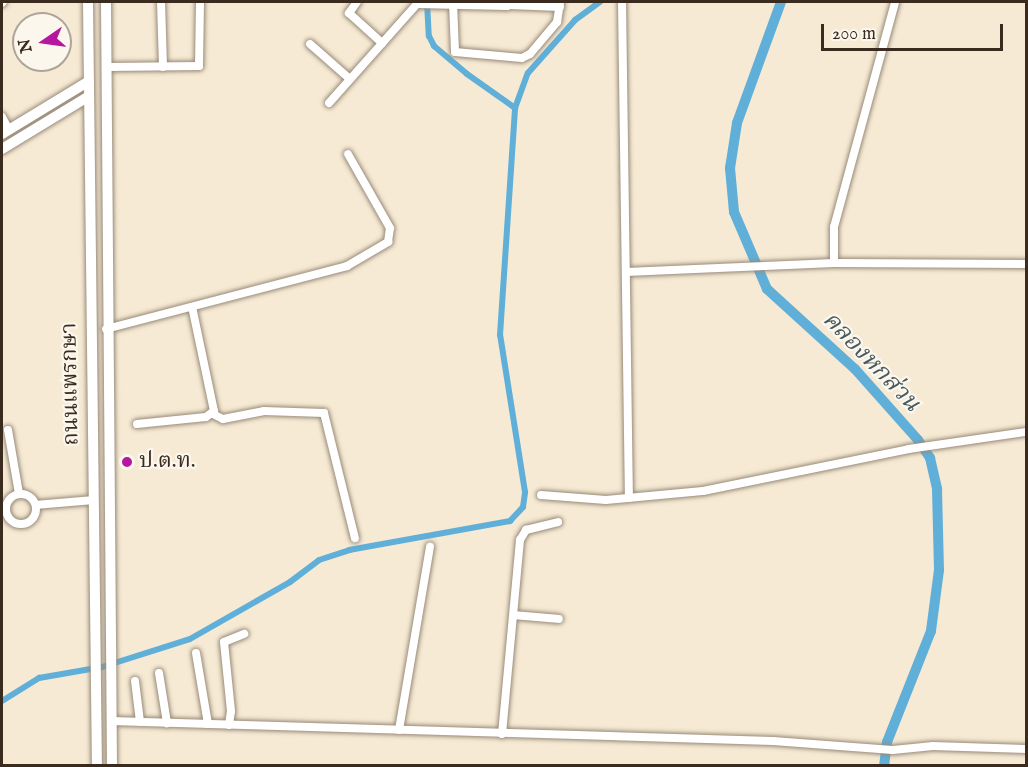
<!DOCTYPE html>
<meta charset="utf-8">
<style>
body{margin:0}
#map{position:relative;width:1028px;height:767px;overflow:hidden;background:#f6ead4;font-family:"IM FELL English","Noto Serif Thai",serif}
div>[style]{position:absolute}
.canal>*{height:6px;margin:-3px;padding:0 3px;transform-origin:3px;border-radius:3px;background:#5fafd9}
.river>*{height:10px;margin:-5px;padding:0 5px;transform-origin:5px;border-radius:5px;background:#5fafd9}
.roads{filter:drop-shadow(0 0 2px #988a79) drop-shadow(0 0 2px #988a79)}
.street>*{height:8px;margin:-4px;padding:0 4px;transform-origin:4px;border-radius:4px;background:#fff}
.street>.ring{margin:-4px;padding:0;box-sizing:content-box;background:none;border:8px solid #fff;border-radius:50%}
.secondary>*{height:10px;margin:-5px;padding:0 5px;transform-origin:5px;border-radius:5px;background:#fff}
.dots>*{width:16px;height:16px;translate:-50% -50%;box-sizing:border-box;border:3px solid #fbf7ec;border-radius:50%}
span{translate:-50% -50%;white-space:nowrap;text-align:center;line-height:1.15;-webkit-text-stroke:4.5px #fbf7ec;paint-order:stroke}
.street-label{font-size:22px;color:#3b2a1e}
.poi-label{font-size:22px;color:#3b2a1e}
.left{translate:0 -50%;text-align:left}
.water-label{font-size:24px;color:#48595f;font-style:italic}
.frame{position:absolute;inset:0;border:3px solid #3b2a1e;pointer-events:none}
.north{position:absolute;left:12px;top:12px;width:60px;height:60px;box-sizing:border-box;background:#fbf7ec;border:2px solid #aea59a;border-radius:50%;rotate:257deg;font-size:16px;font-weight:700;line-height:24px;text-align:center;color:#3b2a1e}
.north::after{content:'';display:block;margin:auto;width:21px;height:27px;background:#b5179e;clip-path:polygon(50% 0,100% 100%,50% 72%,0 100%)}
.scale{position:absolute;left:821px;top:24px;width:182px;height:27px;box-sizing:border-box;border:3px solid #3b2a1e;border-top:0;padding-left:8px;font-size:18px;line-height:21px;white-space:nowrap;color:#3b2a1e;-webkit-text-stroke:4px #fbf7ec;paint-order:stroke}
</style>
<div id="map">
<div class="canal">
<div style="left:427px;top:2px;width:34px;rotate:87deg"></div>
<div style="left:429px;top:36px;width:11px;rotate:63deg"></div>
<div style="left:434px;top:46px;width:43px;rotate:40.3deg"></div>
<div style="left:467px;top:74px;width:59px;rotate:35.3deg"></div>
<div style="left:2px;top:701px;width:44px;rotate:-31.9deg"></div>
<div style="left:39px;top:678px;width:64px;rotate:-9.9deg"></div>
<div style="left:102px;top:667px;width:92px;rotate:-17.7deg"></div>
<div style="left:190px;top:639px;width:115px;rotate:-29.7deg"></div>
<div style="left:290px;top:582px;width:36px;rotate:-37deg"></div>
<div style="left:319px;top:560px;width:32px;rotate:-18deg"></div>
<div style="left:349px;top:550px;width:164px;rotate:-10.2deg"></div>
<div style="left:510px;top:521px;width:19px;rotate:-47deg"></div>
<div style="left:523px;top:507px;width:15px;rotate:-82deg"></div>
<div style="left:525px;top:492px;width:159px;rotate:-99deg"></div>
<div style="left:500px;top:335px;width:227px;rotate:-86.2deg"></div>
<div style="left:515px;top:108px;width:37px;rotate:-70deg"></div>
<div style="left:528px;top:73px;width:71px;rotate:-48.4deg"></div>
<div style="left:575px;top:20px;width:31px;rotate:-36deg"></div>
</div>
<div class="river">
<div style="left:781px;top:2px;width:129px;rotate:110deg"></div>
<div style="left:737px;top:123px;width:46px;rotate:98.8deg"></div>
<div style="left:730px;top:168px;width:44px;rotate:84.8deg"></div>
<div style="left:734px;top:212px;width:84px;rotate:66.8deg"></div>
<div style="left:767px;top:289px;width:119px;rotate:42.3deg"></div>
<div style="left:855px;top:369px;width:95px;rotate:48.4deg"></div>
<div style="left:918px;top:440px;width:22px;rotate:56deg"></div>
<div style="left:930px;top:458px;width:32px;rotate:77deg"></div>
<div style="left:937px;top:489px;width:81px;rotate:88.6deg"></div>
<div style="left:939px;top:570px;width:62px;rotate:97.5deg"></div>
<div style="left:931px;top:631px;width:119px;rotate:111.6deg"></div>
<div style="left:887px;top:742px;width:24px;rotate:97deg"></div>
</div>
<div class="roads">
<div class="street">
<div style="left:161px;top:2px;width:65px;rotate:88.2deg"></div>
<div style="left:357px;top:2px;width:14px;rotate:126deg"></div>
<div style="left:349px;top:13px;width:45px;rotate:42.3deg"></div>
<div style="left:453px;top:2px;width:50px;rotate:87.7deg"></div>
<div style="left:455px;top:52px;width:67px;rotate:5.1deg"></div>
<div style="left:522px;top:58px;width:9px;rotate:-27deg"></div>
<div style="left:530px;top:54px;width:42px;rotate:-49.8deg"></div>
<div style="left:557px;top:22px;width:20px;rotate:-81deg"></div>
<div style="left:622px;top:2px;width:496px;rotate:89.2deg"></div>
<div style="left:2px;top:3px;width:1px;rotate:-45deg"></div>
<div style="left:509px;top:5px;width:51px;rotate:2.2deg"></div>
<div style="left:310px;top:44px;width:53px;rotate:41.2deg"></div>
<div style="left:107px;top:67px;width:92px;rotate:-0.6deg"></div>
<div style="left:199px;top:66px;width:64px;rotate:-89.1deg"></div>
<div style="left:329px;top:103px;width:132px;rotate:-48.4deg"></div>
<div style="left:417px;top:4px;width:90px;rotate:1.3deg"></div>
<div style="left:507px;top:6px;width:6px;rotate:-45deg"></div>
<div style="left:2px;top:117px;width:15px;rotate:62deg"></div>
<div style="left:834px;top:263px;width:36px;rotate:-90deg"></div>
<div style="left:834px;top:227px;width:233px;rotate:-74.8deg"></div>
<div style="left:626px;top:272px;width:208px;rotate:-2.5deg"></div>
<div style="left:834px;top:263px;width:192px;rotate:0.3deg"></div>
<div style="left:106px;top:329px;width:249px;rotate:-14.6deg"></div>
<div style="left:347px;top:266px;width:48px;rotate:-30.3deg"></div>
<div style="left:388px;top:242px;width:14px;rotate:-82deg"></div>
<div style="left:390px;top:228px;width:85px;rotate:-119.6deg"></div>
<div style="left:213px;top:414px;width:11px;rotate:27deg"></div>
<div style="left:223px;top:419px;width:42px;rotate:-11deg"></div>
<div style="left:264px;top:411px;width:60px;rotate:1.9deg"></div>
<div style="left:324px;top:413px;width:129px;rotate:76.1deg"></div>
<div style="left:137px;top:424px;width:69px;rotate:-5.8deg"></div>
<div style="left:206px;top:417px;width:10px;rotate:-37deg"></div>
<div style="left:214px;top:411px;width:106px;rotate:-101.9deg"></div>
<div style="left:8px;top:430px;width:65px;rotate:80.2deg"></div>
<div class="ring" style="left:6px;top:494px;width:22px;height:22px"></div>
<div style="left:541px;top:495px;width:65px;rotate:4.4deg"></div>
<div style="left:606px;top:500px;width:97px;rotate:-5.3deg"></div>
<div style="left:703px;top:491px;width:210px;rotate:-11.5deg"></div>
<div style="left:909px;top:449px;width:118px;rotate:-8.3deg"></div>
<div style="left:36px;top:505px;width:57px;rotate:-5deg"></div>
<div style="left:514px;top:615px;width:45px;rotate:5.1deg"></div>
<div style="left:196px;top:653px;width:72px;rotate:80.4deg"></div>
<div style="left:159px;top:673px;width:51px;rotate:80.9deg"></div>
<div style="left:135px;top:681px;width:41px;rotate:83deg"></div>
<div style="left:111px;top:721px;width:662px;rotate:1.73deg"></div>
<div style="left:773px;top:741px;width:120px;rotate:4.3deg"></div>
<div style="left:893px;top:750px;width:40px;rotate:-5.7deg"></div>
<div style="left:933px;top:746px;width:93px;rotate:1.8deg"></div>
<div style="left:229px;top:725px;width:14px;rotate:-82deg"></div>
<div style="left:231px;top:711px;width:69px;rotate:-95.8deg"></div>
<div style="left:224px;top:642px;width:22px;rotate:-22deg"></div>
<div style="left:399px;top:730px;width:186px;rotate:-80.4deg"></div>
<div style="left:502px;top:734px;width:195px;rotate:-84.7deg"></div>
<div style="left:520px;top:540px;width:12px;rotate:-59deg"></div>
<div style="left:526px;top:530px;width:33px;rotate:-14deg"></div>
</div>
<div class="secondary">
<div style="left:88px;top:2px;width:764px;rotate:89.33deg"></div>
<div style="left:106px;top:2px;width:764px;rotate:89.55deg"></div>
<div style="left:2px;top:134px;width:102px;rotate:-31.3deg"></div>
<div style="left:2px;top:149px;width:102px;rotate:-31.3deg"></div>
</div>
</div>
<div class="dots">
<div style="left:127px;top:462px;background:#b5179e"></div>
</div>
<div class="street-label">
<span style="left:71px;top:384px;rotate:-91deg">ถนนแพรกษา</span>
</div>
<div class="poi-label">
<span class="left" style="left:139px;top:462px">ป.ต.ท.</span>
</div>
<div class="water-label">
<span style="left:871px;top:362px;rotate:46deg">คลองหกส่วน</span>
</div>
<div class="frame"></div>
<div class="north">N</div>
<div class="scale">200 m</div>
</div>
